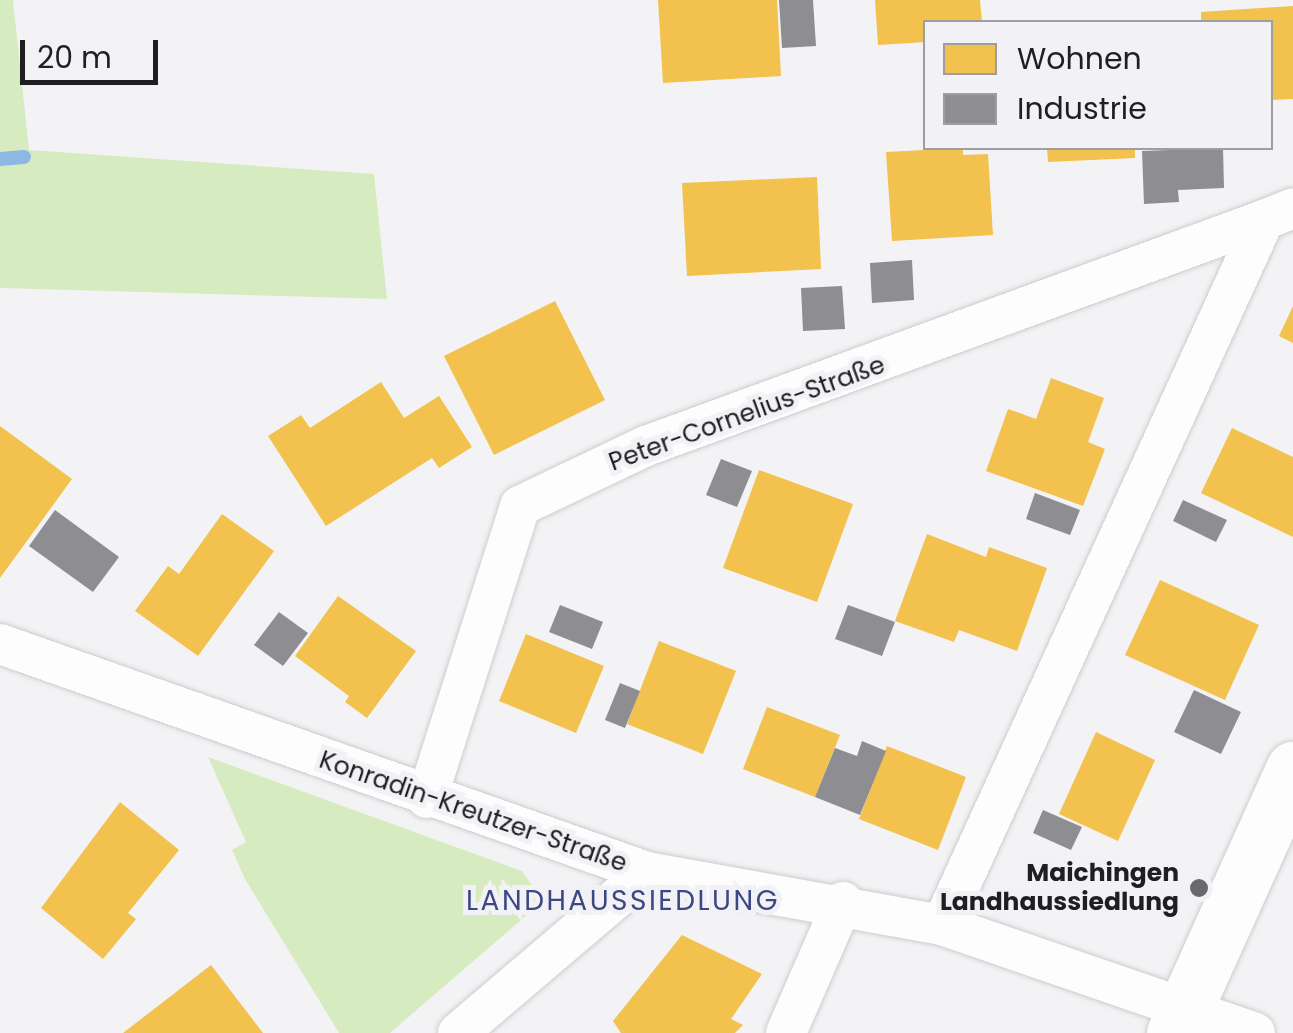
<!DOCTYPE html>
<meta charset="utf-8">
<style>
body{margin:0}
#map{position:relative;width:1293px;height:1033px;overflow:hidden;background:#f3f3f5;font-family:Poppins,sans-serif}
div>[style]{position:absolute}
.green>*{inset:0;background:#d7ebc1}
.homes>*{inset:0;background:#f2c14e}
.industry>*{inset:0;background:#8d8d92}
.stream>*{height:14px;margin:-7px;padding:0 7px;transform-origin:7px;border-radius:7px;background:#8eb8e4}
.roads{filter:drop-shadow(0 0 2px #cccdce) drop-shadow(0 0 2px #cccdce)}
.minor>*{height:40px;margin:-20px;padding:0 20px;transform-origin:20px;border-radius:20px;background:#fdfdfe}
.secondary>*{height:55px;margin:-27.5px;padding:0 27.5px;transform-origin:27.5px;border-radius:27.5px;background:#fdfdfe}
.dots>*{width:28px;height:28px;translate:-50% -50%;box-sizing:border-box;border:5px solid #f2f2f6;border-radius:50%}
span{translate:-50% -50%;white-space:nowrap;text-align:center;line-height:1.15;-webkit-text-stroke:10px #f2f2f6;paint-order:stroke}
.street-label{font-size:25px;color:#1f1f21}
.poi-label{font-size:25px;color:#1f1f21;font-weight:700}
.right{translate:-100% -50%;text-align:right}
.neighbourhood-label{font-size:28px;color:#3c4884;letter-spacing:2.5px}
.legend{position:absolute;left:923px;top:20px;width:350px;height:130px;box-sizing:border-box;background:#f2f2f6;border:2px solid #9e9ea1;margin:0;padding:12px 18px;list-style:none;font-size:30px;color:#1f1f21}
.legend li{display:flex;align-items:center;gap:20px;height:50px}
.legend b{width:50px;border:2px solid #9e9ea1}
.scale{position:absolute;left:20px;top:40px;width:138px;height:45px;box-sizing:border-box;border:5px solid #1f1f21;border-top:0;padding-left:12px;font-size:30px;line-height:35px;white-space:nowrap;color:#1f1f21;-webkit-text-stroke:8px #f2f2f6;paint-order:stroke}
</style>
<div id="map">
<div class="green">
<div style="clip-path:polygon(0 0,13px 0,29px 150px,374px 174px,387px 299px,0 288px)"></div>
<div style="clip-path:polygon(208px 757px,522px 871px,543px 901px,390px 1033px,339px 1033px,245px 879px,232px 850px,246px 842px)"></div>
</div>
<div class="homes">
<div style="clip-path:polygon(658px 0,777px 0,781px 76px,663px 83px)"></div>
<div style="clip-path:polygon(875px 0,980px 0,982px 22px,926px 22px,926px 42px,878px 45px)"></div>
<div style="clip-path:polygon(1293px 6px,1293px 99px,1270px 100px,1270px 22px,1201px 22px,1201px 12px)"></div>
<div style="clip-path:polygon(963px 148px,963px 155px,988px 154px,993px 235px,892px 241px,886px 152px)"></div>
<div style="clip-path:polygon(1047px 148px,1135px 148px,1135px 158px,1048px 162px)"></div>
<div style="clip-path:polygon(817px 177px,821px 269px,687px 276px,682px 183px)"></div>
<div style="clip-path:polygon(555px 301px,605px 400px,494px 455px,444px 356px)"></div>
<div style="clip-path:polygon(1293px 306px,1293px 343px,1279px 336px)"></div>
<div style="clip-path:polygon(1051px 378px,1104px 398px,1088px 442px,1105px 449px,1083px 506px,986px 471px,1008px 409px,1036px 419px)"></div>
<div style="clip-path:polygon(381px 382px,404px 418px,439px 396px,472px 447px,439px 468px,432px 458px,326px 526px,268px 436px,301px 415px,310px 428px)"></div>
<div style="clip-path:polygon(0 426px,72px 479px,0 578px)"></div>
<div style="clip-path:polygon(1232px 428px,1293px 457px,1293px 537px,1201px 493px)"></div>
<div style="clip-path:polygon(759px 470px,853px 504px,817px 602px,723px 568px)"></div>
<div style="clip-path:polygon(222px 514px,274px 551px,198px 656px,135px 611px,168px 566px,179px 574px)"></div>
<div style="clip-path:polygon(927px 534px,986px 557px,989px 547px,1047px 568px,1017px 651px,959px 630px,954px 642px,895px 621px)"></div>
<div style="clip-path:polygon(1160px 580px,1259px 625px,1225px 700px,1125px 655px)"></div>
<div style="clip-path:polygon(338px 596px,416px 651px,367px 718px,345px 702px,349px 696px,295px 656px)"></div>
<div style="clip-path:polygon(526px 634px,604px 666px,576px 733px,499px 701px)"></div>
<div style="clip-path:polygon(659px 641px,736px 671px,703px 754px,627px 724px)"></div>
<div style="clip-path:polygon(767px 707px,840px 735px,815px 797px,743px 769px)"></div>
<div style="clip-path:polygon(1096px 732px,1155px 760px,1118px 841px,1059px 814px)"></div>
<div style="clip-path:polygon(887px 746px,966px 777px,938px 850px,859px 819px)"></div>
<div style="clip-path:polygon(120px 802px,179px 850px,128px 913px,136px 919px,103px 959px,41px 908px)"></div>
<div style="clip-path:polygon(682px 935px,762px 974px,731px 1019px,743px 1025px,735px 1033px,621px 1033px,613px 1021px)"></div>
<div style="clip-path:polygon(211px 965px,263px 1033px,123px 1033px)"></div>
</div>
<div class="industry">
<div style="clip-path:polygon(779px 0,813px 0,816px 46px,782px 48px)"></div>
<div style="clip-path:polygon(1223px 148px,1224px 188px,1178px 190px,1179px 202px,1144px 204px,1142px 151px)"></div>
<div style="clip-path:polygon(912px 260px,914px 300px,872px 303px,870px 263px)"></div>
<div style="clip-path:polygon(842px 286px,845px 329px,803px 331px,801px 288px)"></div>
<div style="clip-path:polygon(721px 459px,752px 471px,737px 507px,706px 495px)"></div>
<div style="clip-path:polygon(1035px 493px,1080px 510px,1070px 535px,1026px 519px)"></div>
<div style="clip-path:polygon(1183px 500px,1227px 520px,1216px 542px,1173px 521px)"></div>
<div style="clip-path:polygon(55px 510px,119px 557px,93px 592px,29px 546px)"></div>
<div style="clip-path:polygon(560px 605px,603px 622px,592px 649px,549px 632px)"></div>
<div style="clip-path:polygon(848px 605px,895px 622px,882px 656px,835px 639px)"></div>
<div style="clip-path:polygon(279px 612px,308px 633px,283px 666px,254px 645px)"></div>
<div style="clip-path:polygon(620px 683px,640px 691px,625px 728px,605px 720px)"></div>
<div style="clip-path:polygon(1194px 690px,1241px 712px,1221px 754px,1174px 732px)"></div>
<div style="clip-path:polygon(862px 741px,886px 751px,860px 815px,815px 797px,835px 748px,857px 756px)"></div>
<div style="clip-path:polygon(1043px 810px,1082px 827px,1071px 850px,1033px 833px)"></div>
</div>
<div class="stream">
<div style="left:0;top:159px;width:24px;rotate:-5deg"></div>
</div>
<div class="roads">
<div class="minor">
<div style="left:0;top:644px;width:686px;rotate:19.41deg"></div>
<div style="left:647px;top:872px;width:300px;rotate:10.2deg"></div>
<div style="left:942px;top:925px;width:331px;rotate:19deg"></div>
<div style="left:427px;top:798px;width:306px;rotate:-72.3deg"></div>
<div style="left:520px;top:506px;width:140px;rotate:-25.5deg"></div>
<div style="left:646px;top:446px;width:658px;rotate:-20.09deg"></div>
<div style="left:942px;top:925px;width:775px;rotate:-65.45deg"></div>
<div style="left:1264px;top:220px;width:31px;rotate:-22deg"></div>
<div style="left:458px;top:1033px;width:248px;rotate:-40.4deg"></div>
<div style="left:786px;top:1033px;width:143px;rotate:-66.5deg"></div>
</div>
<div class="secondary">
<div style="left:1174px;top:1033px;width:290px;rotate:-65.7deg"></div>
</div>
</div>
<div class="dots">
<div style="left:1199px;top:888px;background:#69696b"></div>
</div>
<div class="street-label">
<span style="left:747px;top:414px;rotate:-20deg">Peter-Cornelius-Straße</span>
<span style="left:473px;top:812px;rotate:19deg">Konradin-Kreutzer-Straße</span>
</div>
<div class="poi-label">
<span class="right" style="left:1179px;top:888px">Maichingen<br>Landhaussiedlung</span>
</div>
<div class="neighbourhood-label">
<span style="left:623px;top:901px">LANDHAUSSIEDLUNG</span>
</div>
<ul class="legend">
<li><b style="height:28px;background:#f2c14e"></b>Wohnen</li>
<li><b style="height:28px;background:#8d8d92"></b>Industrie</li>
</ul>
<div class="scale">20 m</div>
</div>
